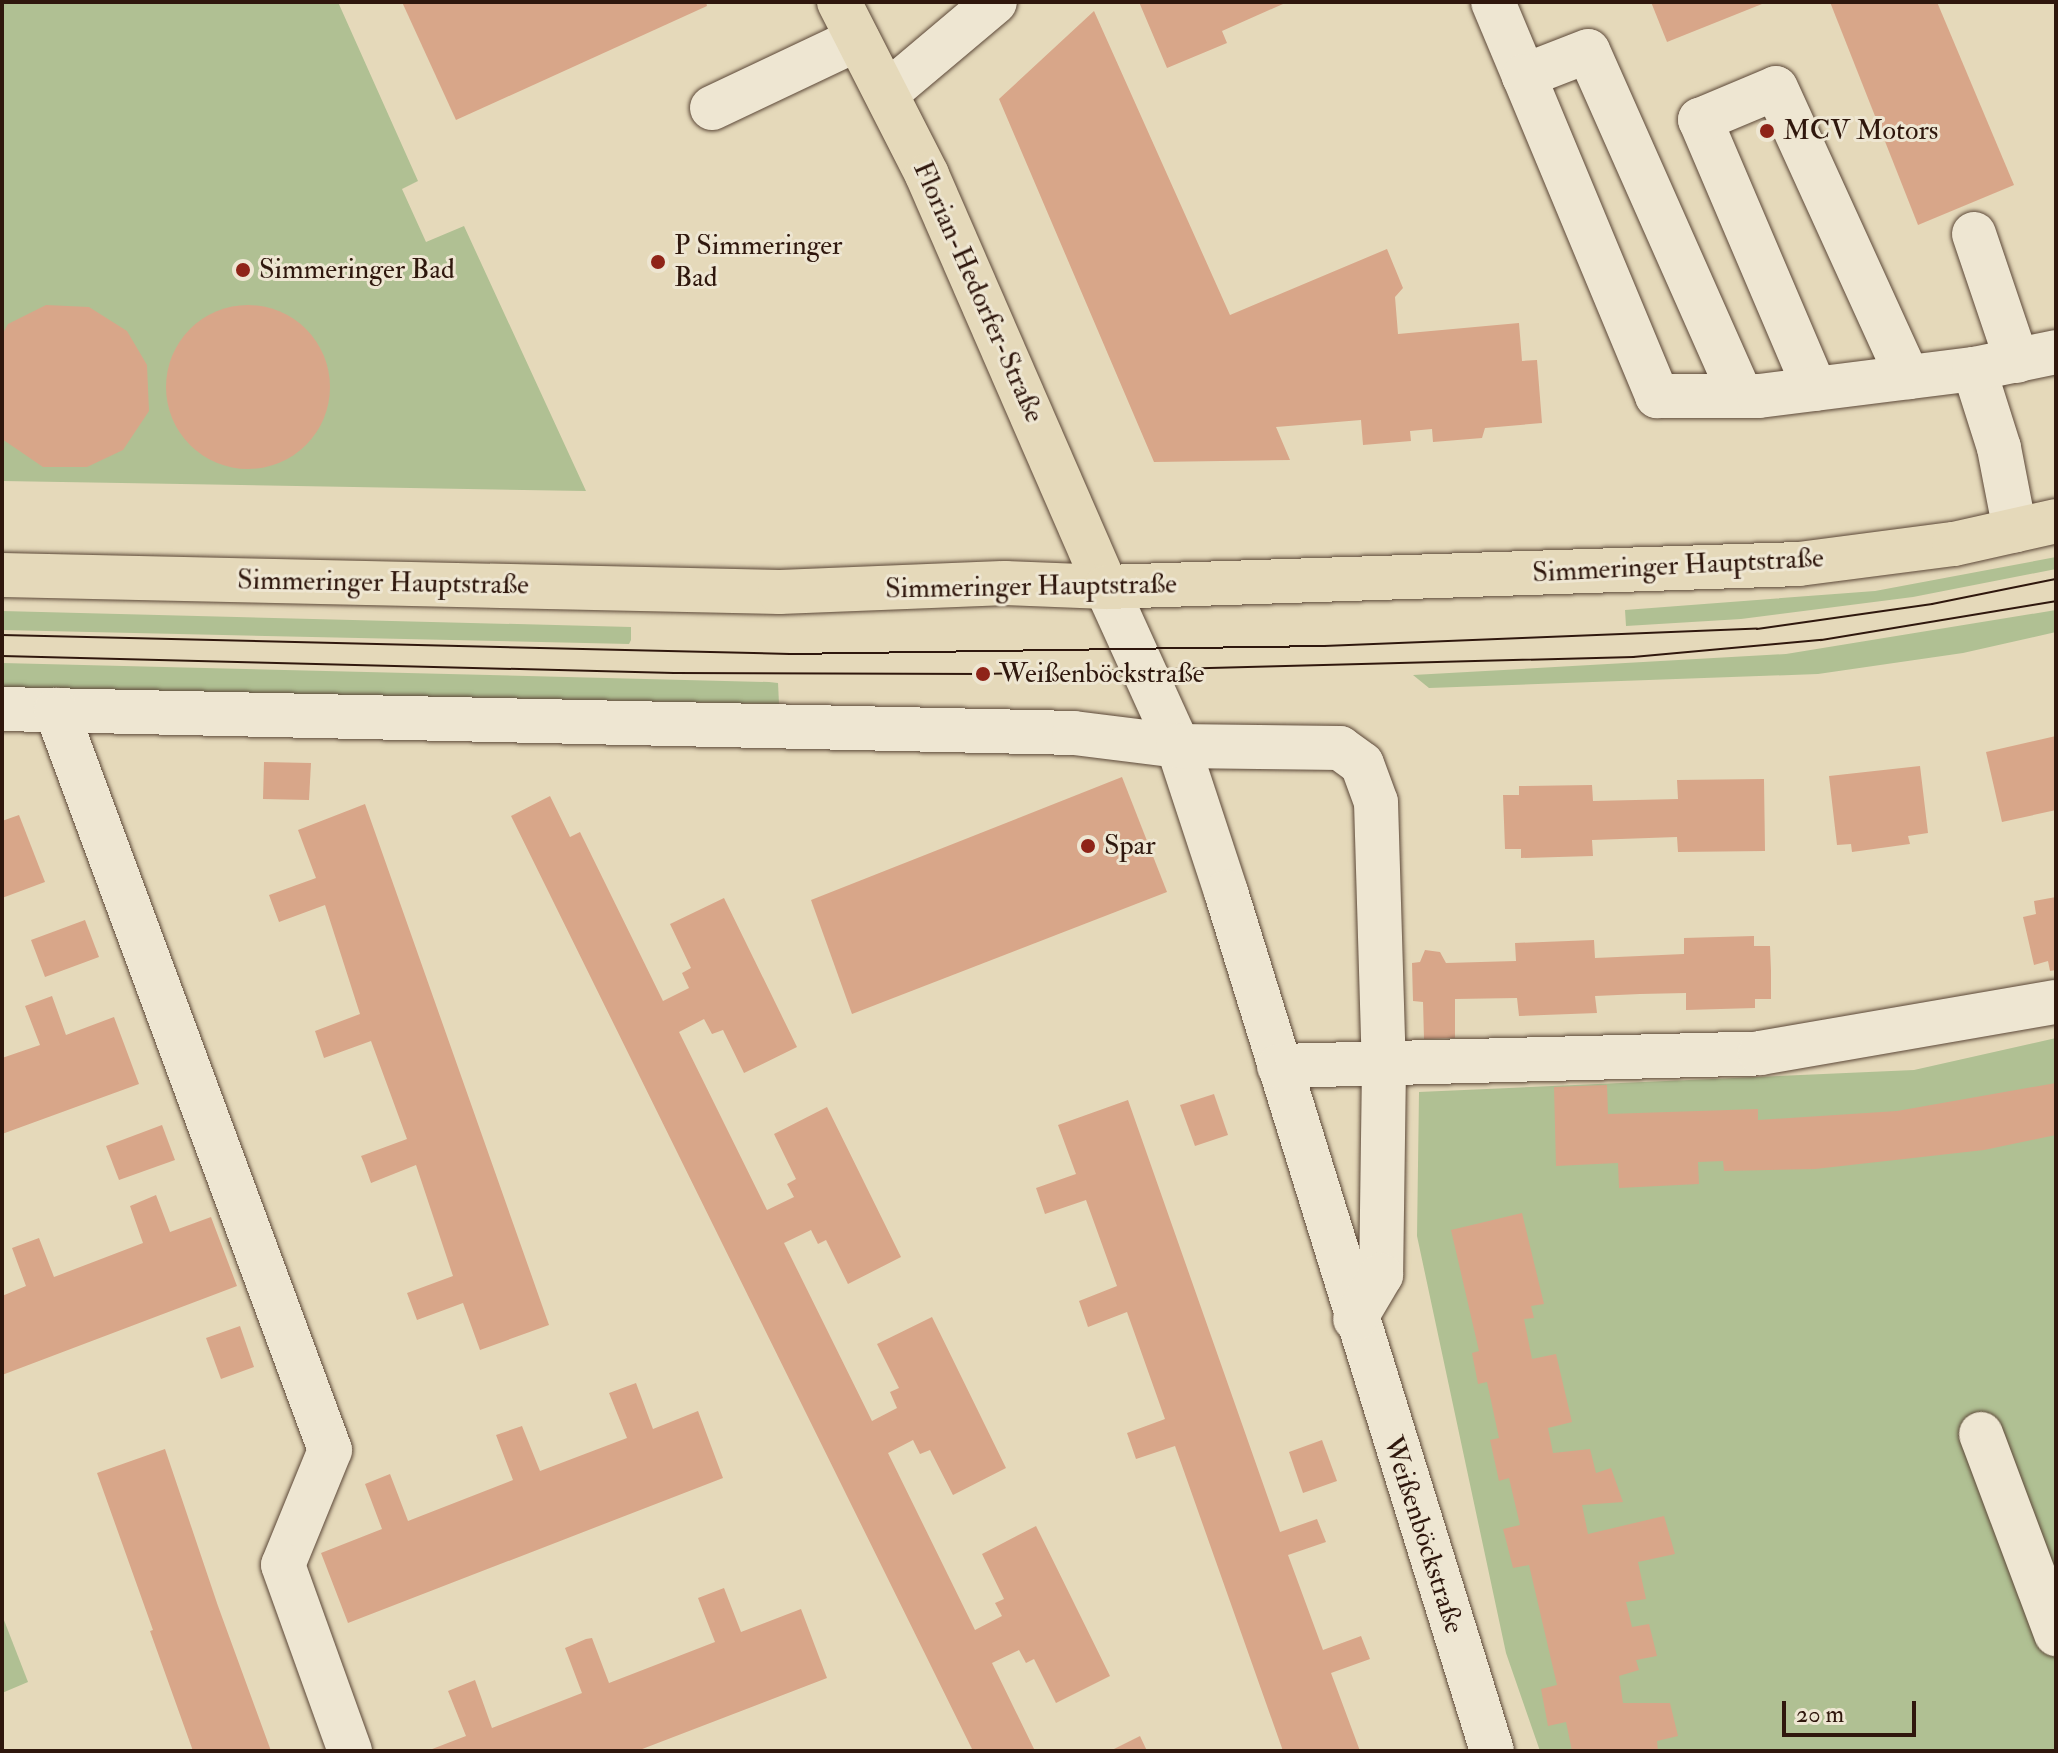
<!DOCTYPE html>
<meta charset="utf-8">
<style>
body{margin:0}
#map{position:relative;width:2058px;height:1753px;overflow:hidden;background:#e5d9ba;font-family:"IM FELL Double Pica",serif}
div>[style]{position:absolute}
.green>*{inset:0;background:#b0c093}
.building>*{inset:0;background:#d8a689}
.round{border-radius:50%}
.roads{filter:drop-shadow(0 0 2px #5c4838) drop-shadow(0 0 2px #5c4838)}
.minor>*{height:44px;margin:-22px;padding:0 22px;transform-origin:22px;border-radius:22px;background:#eee6d2}
.major>*{height:44px;margin:-22px;padding:0 22px;transform-origin:22px;border-radius:22px;background:#e5d9ba}
.tram>*{height:2px;margin:-1px;padding:0 1px;transform-origin:1px;border-radius:1px;background:#2f170d}
.dots>*{width:22px;height:22px;translate:-50% -50%;box-sizing:border-box;border:4px solid #eee6d2;border-radius:50%}
span{translate:-50% -50%;white-space:nowrap;text-align:center;line-height:1.15;-webkit-text-stroke:6px #eee6d2;paint-order:stroke}
.poi-label{font-size:28px;color:#2f170d}
.left{translate:0 -50%;text-align:left}
.street-label{font-size:28px;color:#2f170d}
.frame{position:absolute;inset:0;border:4px solid #2f170d;pointer-events:none}
.scale{position:absolute;left:1782px;top:1701px;width:134px;height:36px;box-sizing:border-box;border:4px solid #2f170d;border-top:0;padding-left:10px;font-size:24px;line-height:28px;white-space:nowrap;color:#2f170d;-webkit-text-stroke:6px #eee6d2;paint-order:stroke}
</style>
<div id="map">
<div class="green">
<div style="clip-path:polygon(2px 2px,338px 2px,418px 181px,402px 189px,426px 242px,464px 226px,586px 491px,2px 481px)"></div>
<div style="clip-path:polygon(2056px 557px,2056px 569px,1913px 597px,1741px 619px,1626px 626px,1625px 610px,1875px 591px)"></div>
<div style="clip-path:polygon(2056px 610px,2056px 632px,1963px 653px,1818px 674px,1429px 688px,1413px 675px,1786px 654px)"></div>
<div style="clip-path:polygon(2px 611px,631px 627px,631px 640px,629px 644px,2px 630px)"></div>
<div style="clip-path:polygon(2px 663px,769px 682px,778px 683px,779px 704px,2px 688px)"></div>
<div style="clip-path:polygon(2056px 1038px,2056px 1751px,1540px 1751px,1506px 1653px,1417px 1236px,1419px 1092px,1914px 1070px)"></div>
<div style="clip-path:polygon(2px 1615px,28px 1682px,2px 1693px)"></div>
</div>
<div class="building">
<div style="clip-path:polygon(402px 2px,706px 2px,707px 6px,456px 120px)"></div>
<div style="clip-path:polygon(1139px 2px,1282px 2px,1283px 4px,1222px 31px,1227px 43px,1167px 68px)"></div>
<div style="clip-path:polygon(1651px 2px,1767px 2px,1667px 42px)"></div>
<div style="clip-path:polygon(1830px 2px,1937px 2px,2014px 185px,1918px 225px)"></div>
<div style="clip-path:polygon(1094px 11px,1230px 315px,1387px 249px,1403px 288px,1395px 297px,1398px 334px,1519px 323px,1522px 361px,1537px 360px,1542px 423px,1485px 428px,1482px 438px,1433px 442px,1432px 429px,1410px 431px,1411px 441px,1363px 445px,1361px 420px,1276px 427px,1290px 460px,1154px 462px,999px 99px)"></div>
<div class="round" style="left:166px;top:305px;width:164px;height:164px"></div>
<div style="clip-path:polygon(46px 305px,89px 307px,127px 331px,147px 365px,149px 411px,123px 450px,87px 467px,43px 467px,2px 439px,2px 335px,8px 324px)"></div>
<div style="clip-path:polygon(2056px 736px,2056px 810px,2002px 822px,1986px 752px)"></div>
<div style="clip-path:polygon(264px 762px,311px 763px,309px 800px,263px 799px)"></div>
<div style="clip-path:polygon(1920px 766px,1928px 833px,1908px 836px,1910px 844px,1852px 852px,1851px 844px,1837px 845px,1829px 776px)"></div>
<div style="clip-path:polygon(1122px 777px,1167px 892px,852px 1014px,811px 900px)"></div>
<div style="clip-path:polygon(1764px 779px,1765px 851px,1678px 852px,1677px 837px,1592px 840px,1593px 856px,1521px 858px,1521px 849px,1505px 849px,1503px 795px,1519px 795px,1519px 786px,1592px 785px,1593px 801px,1678px 799px,1677px 780px)"></div>
<div style="clip-path:polygon(550px 796px,570px 837px,580px 832px,663px 1001px,689px 988px,682px 973px,691px 968px,670px 924px,724px 898px,797px 1047px,744px 1073px,723px 1030px,712px 1034px,704px 1019px,679px 1032px,767px 1210px,794px 1197px,787px 1184px,796px 1179px,774px 1134px,827px 1107px,901px 1257px,848px 1284px,826px 1240px,818px 1244px,811px 1230px,784px 1243px,872px 1421px,897px 1408px,890px 1392px,899px 1388px,877px 1344px,932px 1317px,1006px 1468px,953px 1495px,930px 1450px,920px 1454px,913px 1440px,888px 1453px,975px 1630px,1002px 1616px,995px 1603px,1004px 1599px,982px 1554px,1036px 1526px,1110px 1676px,1056px 1703px,1034px 1659px,1026px 1663px,1019px 1650px,992px 1663px,1035px 1751px,973px 1751px,511px 816px)"></div>
<div style="clip-path:polygon(365px 804px,549px 1325px,480px 1350px,463px 1303px,417px 1320px,407px 1293px,453px 1276px,416px 1165px,371px 1183px,364px 1163px,361px 1156px,407px 1139px,371px 1041px,324px 1058px,315px 1031px,360px 1014px,325px 905px,279px 922px,269px 895px,316px 878px,298px 830px)"></div>
<div style="clip-path:polygon(19px 815px,45px 882px,2px 898px,2px 821px)"></div>
<div style="clip-path:polygon(2056px 897px,2056px 970px,2050px 971px,2048px 961px,2034px 965px,2023px 917px,2036px 914px,2034px 901px)"></div>
<div style="clip-path:polygon(85px 920px,99px 957px,45px 977px,31px 940px)"></div>
<div style="clip-path:polygon(1754px 936px,1754px 946px,1770px 946px,1771px 971px,1771px 999px,1755px 999px,1755px 1008px,1686px 1010px,1686px 993px,1640px 994px,1595px 996px,1597px 1013px,1519px 1016px,1517px 998px,1455px 999px,1455px 1038px,1424px 1039px,1423px 1002px,1413px 1001px,1412px 963px,1420px 962px,1425px 950px,1440px 952px,1446px 963px,1516px 961px,1515px 943px,1594px 940px,1595px 958px,1684px 954px,1684px 938px)"></div>
<div style="clip-path:polygon(52px 996px,66px 1035px,114px 1017px,139px 1084px,2px 1134px,2px 1058px,40px 1045px,25px 1006px)"></div>
<div style="clip-path:polygon(2056px 1083px,2056px 1135px,1984px 1150px,1815px 1169px,1724px 1171px,1723px 1161px,1698px 1162px,1699px 1184px,1619px 1188px,1618px 1163px,1556px 1166px,1554px 1087px,1607px 1085px,1608px 1114px,1758px 1109px,1758px 1120px,1897px 1111px)"></div>
<div style="clip-path:polygon(1214px 1094px,1228px 1135px,1195px 1146px,1180px 1105px)"></div>
<div style="clip-path:polygon(1128px 1100px,1280px 1532px,1317px 1519px,1326px 1542px,1288px 1555px,1323px 1650px,1361px 1636px,1370px 1659px,1331px 1673px,1360px 1751px,1283px 1751px,1175px 1446px,1136px 1459px,1127px 1433px,1165px 1419px,1127px 1312px,1088px 1327px,1079px 1301px,1117px 1286px,1086px 1200px,1045px 1214px,1036px 1188px,1076px 1174px,1058px 1125px)"></div>
<div style="clip-path:polygon(162px 1125px,175px 1160px,119px 1180px,106px 1146px)"></div>
<div style="clip-path:polygon(156px 1195px,170px 1232px,211px 1217px,237px 1286px,2px 1375px,2px 1296px,26px 1286px,12px 1248px,39px 1238px,54px 1277px,143px 1243px,130px 1206px)"></div>
<div style="clip-path:polygon(1522px 1213px,1544px 1304px,1531px 1306px,1534px 1318px,1524px 1319px,1532px 1359px,1556px 1354px,1572px 1422px,1548px 1428px,1553px 1453px,1590px 1449px,1596px 1473px,1611px 1468px,1623px 1502px,1582px 1505px,1588px 1534px,1664px 1516px,1675px 1554px,1638px 1562px,1646px 1599px,1626px 1602px,1632px 1627px,1649px 1624px,1657px 1656px,1636px 1660px,1639px 1670px,1619px 1676px,1623px 1703px,1670px 1703px,1678px 1736px,1657px 1741px,1658px 1751px,1572px 1751px,1566px 1722px,1548px 1726px,1541px 1689px,1557px 1685px,1529px 1565px,1513px 1568px,1508px 1548px,1503px 1529px,1520px 1525px,1509px 1478px,1499px 1481px,1490px 1440px,1499px 1438px,1487px 1382px,1478px 1384px,1472px 1353px,1479px 1351px,1451px 1230px)"></div>
<div style="clip-path:polygon(240px 1326px,254px 1367px,221px 1379px,206px 1338px)"></div>
<div style="clip-path:polygon(636px 1383px,653px 1429px,698px 1411px,723px 1478px,348px 1623px,321px 1553px,382px 1529px,365px 1484px,390px 1474px,408px 1521px,513px 1480px,496px 1435px,522px 1426px,540px 1471px,627px 1438px,609px 1393px)"></div>
<div style="clip-path:polygon(1322px 1440px,1337px 1481px,1303px 1493px,1289px 1452px)"></div>
<div style="clip-path:polygon(165px 1449px,218px 1606px,271px 1751px,193px 1751px,150px 1631px,153px 1630px,97px 1473px)"></div>
<div style="clip-path:polygon(724px 1588px,741px 1632px,801px 1609px,827px 1678px,637px 1751px,427px 1751px,466px 1736px,448px 1691px,475px 1680px,492px 1728px,582px 1693px,565px 1648px,586px 1639px,592px 1638px,609px 1683px,715px 1642px,698px 1598px)"></div>
<div style="clip-path:polygon(1140px 1736px,1147px 1751px,1110px 1751px)"></div>
</div>
<div class="roads">
<div class="minor">
<div style="left:1493px;top:2px;width:80px;rotate:67.3deg"></div>
<div style="left:887px;top:93px;width:141px;rotate:-40.1deg"></div>
<div style="left:712px;top:108px;width:161px;rotate:-25.3deg"></div>
<div style="left:1974px;top:234px;width:134px;rotate:71.3deg"></div>
<div style="left:1974px;top:369px;width:83px;rotate:72.4deg"></div>
<div style="left:1999px;top:448px;width:84px;rotate:79deg"></div>
<div style="left:1815px;top:389px;width:293px;rotate:-113.1deg"></div>
<div style="left:1700px;top:120px;width:82px;rotate:-22.8deg"></div>
<div style="left:1776px;top:88px;width:318px;rotate:65.5deg"></div>
<div style="left:1741px;top:396px;width:377px;rotate:-113.9deg"></div>
<div style="left:1588px;top:51px;width:69px;rotate:158.7deg"></div>
<div style="left:1524px;top:76px;width:347px;rotate:67.4deg"></div>
<div style="left:1657px;top:396px;width:102px"></div>
<div style="left:1759px;top:396px;width:217px;rotate:-7.2deg"></div>
<div style="left:1974px;top:369px;width:84px;rotate:-11.7deg"></div>
<div style="left:1106px;top:587px;width:175px;rotate:65.6deg"></div>
<div style="left:1178px;top:746px;width:154px;rotate:71.8deg"></div>
<div style="left:1226px;top:892px;width:899px;rotate:72.79deg"></div>
<div style="left:2px;top:709px;width:1072px;rotate:1.28deg"></div>
<div style="left:1074px;top:733px;width:105px;rotate:7.1deg"></div>
<div style="left:1178px;top:746px;width:162px;rotate:0.7deg"></div>
<div style="left:1340px;top:748px;width:27px;rotate:36deg"></div>
<div style="left:1362px;top:764px;width:40px;rotate:69.8deg"></div>
<div style="left:1376px;top:802px;width:265px;rotate:88.3deg"></div>
<div style="left:1384px;top:1067px;width:208px;rotate:90.8deg"></div>
<div style="left:1381px;top:1275px;width:51px;rotate:120.6deg"></div>
<div style="left:56px;top:710px;width:789px;rotate:69.68deg"></div>
<div style="left:330px;top:1450px;width:124px;rotate:112.2deg"></div>
<div style="left:283px;top:1565px;width:198px;rotate:70.2deg"></div>
<div style="left:1279px;top:1066px;width:481px;rotate:-1.5deg"></div>
<div style="left:1760px;top:1053px;width:300px;rotate:-9.8deg"></div>
<div style="left:1981px;top:1434px;width:214px;rotate:69.4deg"></div>
</div>
<div class="major">
<div style="left:839px;top:2px;width:194px;rotate:63deg"></div>
<div style="left:927px;top:175px;width:449px;rotate:66.5deg"></div>
<div style="left:2px;top:575px;width:778px;rotate:1.25deg"></div>
<div style="left:780px;top:592px;width:225px;rotate:-2.3deg"></div>
<div style="left:1005px;top:583px;width:101px;rotate:2.3deg"></div>
<div style="left:1106px;top:587px;width:693px;rotate:-1.9deg"></div>
<div style="left:1799px;top:564px;width:156px;rotate:-7.4deg"></div>
<div style="left:1954px;top:544px;width:105px;rotate:-12.7deg"></div>
</div>
</div>
<div class="tram">
<div style="left:2px;top:635px;width:788px;rotate:1.38deg"></div>
<div style="left:790px;top:654px;width:535px;rotate:-0.86deg"></div>
<div style="left:1325px;top:646px;width:432px;rotate:-2.3deg"></div>
<div style="left:1757px;top:629px;width:177px;rotate:-8.1deg"></div>
<div style="left:1932px;top:604px;width:126px;rotate:-11.4deg"></div>
<div style="left:2px;top:656px;width:672px;rotate:1.45deg"></div>
<div style="left:674px;top:673px;width:309px;rotate:0.2deg"></div>
<div style="left:983px;top:674px;width:651px;rotate:-1.5deg"></div>
<div style="left:1634px;top:657px;width:188px;rotate:-5.2deg"></div>
<div style="left:1821px;top:640px;width:238px;rotate:-9.4deg"></div>
</div>
<div class="dots">
<div style="left:1767px;top:131px;background:#8f2418"></div>
<div style="left:658px;top:262px;background:#8f2418"></div>
<div style="left:243px;top:270px;background:#8f2418"></div>
<div style="left:983px;top:674px;background:#8f2418"></div>
<div style="left:1088px;top:846px;background:#8f2418"></div>
</div>
<div class="poi-label">
<span class="left" style="left:1783px;top:131px">MCV Motors</span>
<span class="left" style="left:674px;top:262px">P Simmeringer<br>Bad</span>
<span class="left" style="left:259px;top:270px">Simmeringer Bad</span>
<span class="left" style="left:999px;top:674px">Weißenböckstraße</span>
<span class="left" style="left:1104px;top:846px">Spar</span>
</div>
<div class="street-label">
<span style="left:978px;top:292px;rotate:66deg">Florian-Hedorfer-Straße</span>
<span style="left:1678px;top:566px;rotate:-3deg">Simmeringer Hauptstraße</span>
<span style="left:383px;top:583px;rotate:1deg">Simmeringer Hauptstraße</span>
<span style="left:1031px;top:587px;rotate:-1deg">Simmeringer Hauptstraße</span>
<span style="left:1423px;top:1535px;rotate:72deg">Weißenböckstraße</span>
</div>
<div class="frame"></div>
<div class="scale">20 m</div>
</div>
